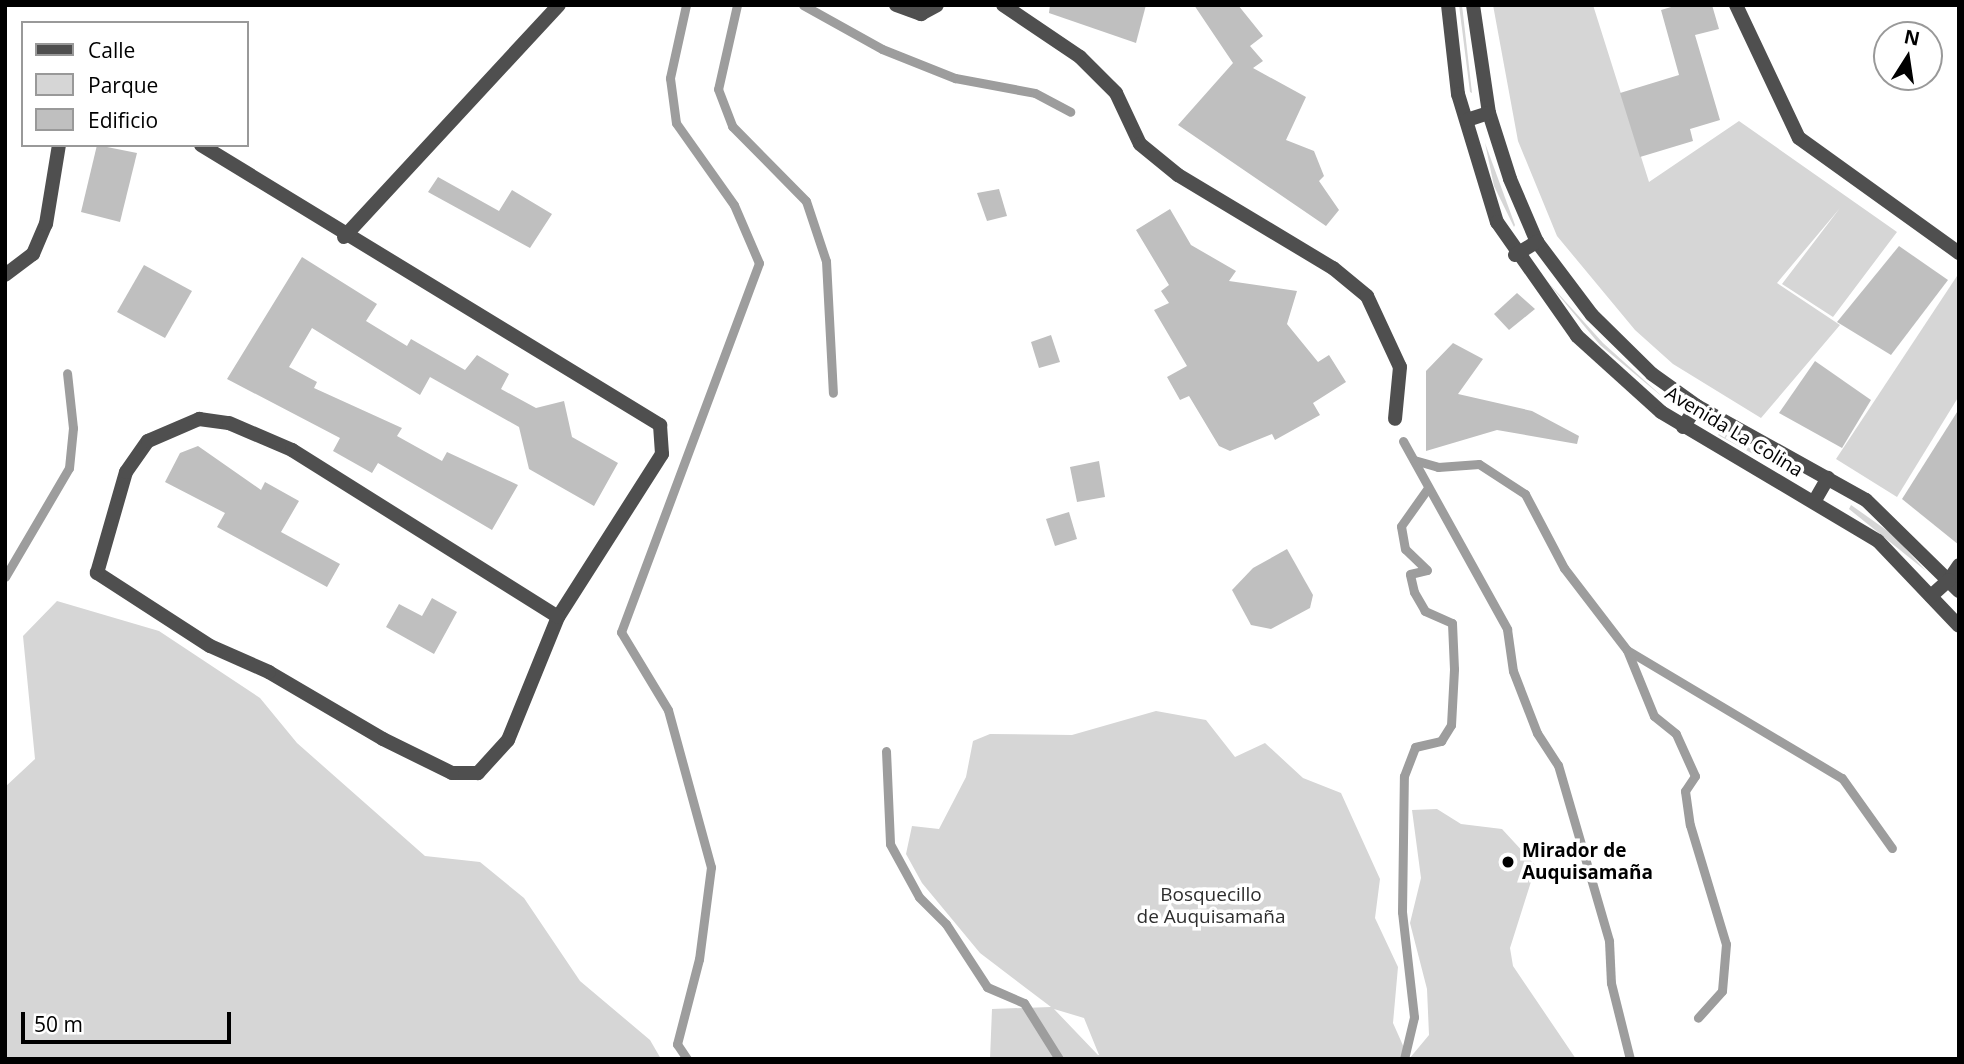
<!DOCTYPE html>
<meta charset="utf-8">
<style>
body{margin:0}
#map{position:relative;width:1964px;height:1064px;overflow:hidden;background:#fff;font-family:"Open Sans",sans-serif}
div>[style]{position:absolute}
.green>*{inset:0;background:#d6d6d6}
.stream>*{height:9px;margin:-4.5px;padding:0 4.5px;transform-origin:4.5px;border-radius:4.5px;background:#9d9d9d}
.building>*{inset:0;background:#bfbfbf}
.minor>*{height:14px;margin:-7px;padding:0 7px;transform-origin:7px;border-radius:7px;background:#4f4f4f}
.tertiary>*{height:14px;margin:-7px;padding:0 7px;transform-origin:7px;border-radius:7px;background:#4f4f4f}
.dots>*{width:19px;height:19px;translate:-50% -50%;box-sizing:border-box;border:4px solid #fff;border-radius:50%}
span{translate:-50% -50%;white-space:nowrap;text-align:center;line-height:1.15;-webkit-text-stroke:7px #fff;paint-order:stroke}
.street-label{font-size:19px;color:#000}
.poi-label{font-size:19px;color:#000;font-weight:700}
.left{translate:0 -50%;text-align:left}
.park-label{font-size:19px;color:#2d2d2d}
.frame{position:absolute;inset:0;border:7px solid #000;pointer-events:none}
.legend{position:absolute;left:21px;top:21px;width:228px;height:126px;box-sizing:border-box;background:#fff;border:2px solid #999;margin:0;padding:9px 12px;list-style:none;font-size:21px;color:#000}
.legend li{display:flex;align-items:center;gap:14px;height:35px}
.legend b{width:35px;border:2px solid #999}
.north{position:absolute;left:1873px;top:21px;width:70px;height:70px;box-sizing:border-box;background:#fff;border:2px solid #999;border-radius:50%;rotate:12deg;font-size:19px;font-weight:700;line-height:28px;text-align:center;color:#000}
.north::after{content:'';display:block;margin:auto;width:24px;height:32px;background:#000;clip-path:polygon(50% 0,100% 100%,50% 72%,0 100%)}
.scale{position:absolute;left:21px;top:1012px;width:210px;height:32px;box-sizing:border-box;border:4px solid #000;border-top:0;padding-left:9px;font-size:21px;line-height:24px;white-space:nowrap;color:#000;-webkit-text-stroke:5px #fff;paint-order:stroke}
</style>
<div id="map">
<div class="green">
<div style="clip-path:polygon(1459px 5px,1462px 5px,1472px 93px,1470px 92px)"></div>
<div style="clip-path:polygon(1493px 5px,1593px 5px,1649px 182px,1739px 121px,1897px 232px,1833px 317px,1782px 284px,1840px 208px,1777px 283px,1840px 325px,1761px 418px,1673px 364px,1635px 330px,1557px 236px,1518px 141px)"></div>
<div style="clip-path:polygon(1485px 143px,1515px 225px,1514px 227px,1494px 186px)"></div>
<div style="clip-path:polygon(1957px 276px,1959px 396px,1897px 497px,1836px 459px)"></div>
<div style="clip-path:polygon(1546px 280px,1603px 343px,1665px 399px,1600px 345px)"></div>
<div style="clip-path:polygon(1721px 432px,1794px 473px,1794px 476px,1718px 435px)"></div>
<div style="clip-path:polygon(1851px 505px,1892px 534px,1926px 571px,1849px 509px)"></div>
<div style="clip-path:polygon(57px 601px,159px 631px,260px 698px,297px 743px,425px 856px,480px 862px,524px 898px,580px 981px,650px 1040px,661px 1059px,5px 1059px,5px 787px,35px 759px,23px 636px)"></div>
<div style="clip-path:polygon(evenodd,1156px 711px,1206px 720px,1235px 757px,1265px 743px,1303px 778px,1341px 793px,1380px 879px,1375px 918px,1398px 967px,1393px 1023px,1409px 1059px,1429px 1035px,1427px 989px,1410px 923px,1421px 878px,1412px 810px,1437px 809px,1461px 824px,1502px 829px,1536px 866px,1510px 948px,1513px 966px,1576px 1059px,990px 1059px,992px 1009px,1051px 1007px,980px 953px,922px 883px,906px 854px,912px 826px,939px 829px,966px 777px,973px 741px,990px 734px,1072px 735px,1156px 711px,1054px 1009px,1084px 1018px,1099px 1055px,1098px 1055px,1054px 1009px)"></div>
</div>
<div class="stream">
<div style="left:686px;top:5px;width:75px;rotate:102.4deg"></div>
<div style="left:670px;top:78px;width:45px;rotate:82.4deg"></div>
<div style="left:676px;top:123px;width:100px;rotate:54.7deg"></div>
<div style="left:734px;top:205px;width:63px;rotate:66.7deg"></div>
<div style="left:759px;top:263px;width:394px;rotate:110.5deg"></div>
<div style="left:621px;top:632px;width:91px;rotate:58.9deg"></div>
<div style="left:668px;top:710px;width:163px;rotate:74.7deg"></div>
<div style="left:711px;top:867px;width:93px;rotate:97.4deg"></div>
<div style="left:699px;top:959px;width:88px;rotate:104.5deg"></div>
<div style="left:677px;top:1044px;width:18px;rotate:56deg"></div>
<div style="left:737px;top:5px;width:86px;rotate:102.7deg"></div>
<div style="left:718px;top:89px;width:40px;rotate:69deg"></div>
<div style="left:732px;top:126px;width:105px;rotate:45.4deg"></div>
<div style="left:806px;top:201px;width:63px;rotate:71.6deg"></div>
<div style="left:826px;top:261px;width:132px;rotate:87deg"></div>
<div style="left:803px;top:5px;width:90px;rotate:29.1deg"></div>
<div style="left:882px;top:49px;width:79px;rotate:21.7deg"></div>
<div style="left:955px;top:78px;width:81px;rotate:10.6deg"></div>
<div style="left:1035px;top:93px;width:40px;rotate:28deg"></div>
<div style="left:1403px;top:441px;width:215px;rotate:61deg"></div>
<div style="left:1507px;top:629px;width:42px;rotate:81.9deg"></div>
<div style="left:1513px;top:671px;width:66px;rotate:68.8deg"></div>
<div style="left:1537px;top:733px;width:38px;rotate:57deg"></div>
<div style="left:1558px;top:765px;width:183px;rotate:73.8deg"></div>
<div style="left:1609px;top:941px;width:42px;rotate:87.3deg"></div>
<div style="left:1611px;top:983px;width:78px;rotate:76deg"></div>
<div style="left:1414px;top:460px;width:25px;rotate:16deg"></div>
<div style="left:1438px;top:467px;width:41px;rotate:-4.2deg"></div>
<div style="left:1479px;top:464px;width:55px;rotate:33.1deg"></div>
<div style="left:1525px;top:494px;width:84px;rotate:62.2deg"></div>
<div style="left:1564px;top:568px;width:103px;rotate:52.5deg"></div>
<div style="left:1627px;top:650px;width:250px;rotate:30.8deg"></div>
<div style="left:1842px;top:778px;width:86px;rotate:54.5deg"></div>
<div style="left:5px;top:577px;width:126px;rotate:-59.6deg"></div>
<div style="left:69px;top:468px;width:40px;rotate:-84.3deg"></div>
<div style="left:73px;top:428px;width:55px;rotate:-96.2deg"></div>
<div style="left:1627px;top:650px;width:71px;rotate:67.8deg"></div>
<div style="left:1654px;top:716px;width:28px;rotate:39deg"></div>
<div style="left:1676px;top:734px;width:46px;rotate:65.7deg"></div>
<div style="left:1695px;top:776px;width:18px;rotate:124deg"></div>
<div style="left:1685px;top:791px;width:34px;rotate:82deg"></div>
<div style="left:1690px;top:825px;width:124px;rotate:73.2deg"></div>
<div style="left:1726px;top:944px;width:47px;rotate:94.9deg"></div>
<div style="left:1722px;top:991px;width:36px;rotate:132deg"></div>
<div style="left:886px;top:751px;width:93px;rotate:87.5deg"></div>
<div style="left:890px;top:844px;width:60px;rotate:61.3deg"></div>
<div style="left:919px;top:897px;width:38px;rotate:45deg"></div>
<div style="left:946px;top:924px;width:75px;rotate:56.9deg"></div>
<div style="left:987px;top:987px;width:40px;rotate:23.4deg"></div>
<div style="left:1024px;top:1003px;width:66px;rotate:58deg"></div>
<div style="left:1404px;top:1059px;width:43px;rotate:-76.6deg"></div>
<div style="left:1414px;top:1017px;width:106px;rotate:-96.5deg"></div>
<div style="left:1402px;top:912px;width:136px;rotate:-89.2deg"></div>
<div style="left:1404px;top:776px;width:31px;rotate:-69deg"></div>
<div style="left:1415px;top:747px;width:27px;rotate:-13deg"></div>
<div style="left:1441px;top:741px;width:19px;rotate:-58deg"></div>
<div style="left:1451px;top:725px;width:56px;rotate:-86.9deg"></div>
<div style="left:1454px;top:669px;width:46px;rotate:-92.5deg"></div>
<div style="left:1452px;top:623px;width:30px;rotate:-156deg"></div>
<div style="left:1425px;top:611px;width:22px;rotate:-120deg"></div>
<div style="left:1414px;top:592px;width:18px;rotate:-103deg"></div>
<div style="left:1410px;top:574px;width:17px;rotate:-13deg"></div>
<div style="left:1427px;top:570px;width:30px;rotate:-136deg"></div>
<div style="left:1405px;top:549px;width:23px;rotate:-100deg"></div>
<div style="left:1401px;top:526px;width:47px;rotate:-54.6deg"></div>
</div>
<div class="building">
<div style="clip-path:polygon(1050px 5px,1146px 5px,1136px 43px,1049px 13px)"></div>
<div style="clip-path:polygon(1194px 5px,1238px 5px,1263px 36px,1250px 46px,1263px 61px,1253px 68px,1306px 97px,1286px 140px,1314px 151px,1324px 176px,1319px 181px,1339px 210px,1326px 226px,1178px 125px,1233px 63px)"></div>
<div style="clip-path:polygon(1678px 5px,1712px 5px,1719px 29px,1695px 35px,1720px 120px,1690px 129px,1693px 141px,1640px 157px,1620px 93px,1679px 75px,1661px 10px)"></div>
<div style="clip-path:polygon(97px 145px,137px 153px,120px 222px,81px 212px)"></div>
<div style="clip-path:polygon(438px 177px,499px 211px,512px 190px,552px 214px,530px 248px,428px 192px)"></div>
<div style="clip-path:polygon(999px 189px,1007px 216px,987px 221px,977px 193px)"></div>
<div style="clip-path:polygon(1170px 209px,1191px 245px,1236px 271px,1229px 281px,1297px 291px,1287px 324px,1318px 362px,1329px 355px,1346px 382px,1313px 403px,1320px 415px,1275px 440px,1272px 434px,1230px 451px,1219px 446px,1189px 396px,1180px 400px,1167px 377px,1187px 366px,1154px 310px,1169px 303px,1161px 291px,1169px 285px,1136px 230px)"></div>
<div style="clip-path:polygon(1899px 246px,1948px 280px,1891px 355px,1837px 322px)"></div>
<div style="clip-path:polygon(302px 257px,377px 304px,366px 321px,407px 346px,411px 339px,465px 370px,477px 355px,509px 374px,501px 389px,536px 408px,564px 401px,572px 437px,618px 463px,594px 506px,529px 469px,519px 427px,430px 377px,420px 395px,312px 328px,289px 367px,317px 382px,314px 388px,402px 428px,397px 436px,442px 461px,447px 452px,518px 485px,492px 530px,378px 463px,372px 473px,333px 451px,340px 438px,227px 379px)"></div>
<div style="clip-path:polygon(144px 265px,192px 291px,165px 338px,117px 312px)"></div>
<div style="clip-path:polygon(1517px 293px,1535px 309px,1509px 330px,1494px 314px)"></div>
<div style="clip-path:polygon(1051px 335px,1060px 362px,1039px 368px,1031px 342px)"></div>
<div style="clip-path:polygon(1453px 343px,1483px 359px,1458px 394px,1532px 411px,1579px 436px,1577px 444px,1497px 430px,1426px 451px,1426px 371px)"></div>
<div style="clip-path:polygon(1815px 361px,1871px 400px,1842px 448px,1779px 413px)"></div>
<div style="clip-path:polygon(1959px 409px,1959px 545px,1902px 499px)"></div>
<div style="clip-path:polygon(198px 446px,261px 490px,265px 482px,299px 501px,281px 532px,340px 564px,327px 587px,217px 527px,225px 513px,165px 482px,180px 453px)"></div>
<div style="clip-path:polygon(1099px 461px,1105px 497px,1077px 502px,1070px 467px)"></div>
<div style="clip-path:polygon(1069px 512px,1077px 539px,1055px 546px,1046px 519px)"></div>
<div style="clip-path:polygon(1287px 549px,1313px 595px,1310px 608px,1271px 629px,1251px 625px,1232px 590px,1253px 568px)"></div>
<div style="clip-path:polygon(432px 598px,457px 612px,434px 654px,386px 627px,399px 604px,422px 616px)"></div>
</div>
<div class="minor">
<div style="left:896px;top:5px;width:27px;rotate:20deg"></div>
<div style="left:921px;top:14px;width:18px;rotate:-29deg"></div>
<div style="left:1003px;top:5px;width:93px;rotate:34deg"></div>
<div style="left:1080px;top:57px;width:51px;rotate:45deg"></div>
<div style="left:1116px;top:93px;width:56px;rotate:64.8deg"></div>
<div style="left:1140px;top:144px;width:49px;rotate:39.2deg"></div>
<div style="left:1178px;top:175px;width:181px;rotate:31deg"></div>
<div style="left:1333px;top:268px;width:44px;rotate:39.5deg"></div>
<div style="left:1367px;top:296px;width:78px;rotate:65.1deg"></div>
<div style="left:1400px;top:367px;width:52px;rotate:95.5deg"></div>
<div style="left:1448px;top:5px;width:90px;rotate:83.6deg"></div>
<div style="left:1458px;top:94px;width:134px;rotate:73.1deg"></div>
<div style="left:1497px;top:222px;width:139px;rotate:54.9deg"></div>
<div style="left:1577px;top:336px;width:113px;rotate:42.1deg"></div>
<div style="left:1661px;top:412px;width:252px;rotate:30.7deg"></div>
<div style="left:1878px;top:541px;width:117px;rotate:46.4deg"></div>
<div style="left:1473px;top:5px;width:109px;rotate:81.6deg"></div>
<div style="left:1489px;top:113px;width:69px;rotate:72.3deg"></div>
<div style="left:1510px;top:179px;width:69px;rotate:66.8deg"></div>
<div style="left:1537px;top:242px;width:91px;rotate:53deg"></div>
<div style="left:1592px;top:315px;width:84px;rotate:44.5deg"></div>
<div style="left:1652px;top:374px;width:55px;rotate:35.4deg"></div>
<div style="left:1697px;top:406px;width:193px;rotate:29.1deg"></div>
<div style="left:1866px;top:500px;width:130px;rotate:44.4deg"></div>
<div style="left:1736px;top:5px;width:147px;rotate:64.7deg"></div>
<div style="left:1799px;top:138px;width:197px;rotate:35.7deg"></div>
<div style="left:201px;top:145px;width:538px;rotate:31.38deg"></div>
<div style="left:660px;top:425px;width:29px;rotate:86deg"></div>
<div style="left:662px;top:454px;width:193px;rotate:122.5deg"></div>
<div style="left:558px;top:617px;width:133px;rotate:112.1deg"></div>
<div style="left:508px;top:740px;width:45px;rotate:132.3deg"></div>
<div style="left:478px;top:773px;width:26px;rotate:180deg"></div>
<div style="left:452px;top:773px;width:77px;rotate:-153.8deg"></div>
<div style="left:383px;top:739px;width:132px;rotate:-149.6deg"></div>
<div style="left:269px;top:672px;width:64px;rotate:-156.2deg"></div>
<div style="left:210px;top:646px;width:135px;rotate:-147.1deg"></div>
<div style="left:97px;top:573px;width:105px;rotate:-74deg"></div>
<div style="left:126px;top:472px;width:38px;rotate:-55deg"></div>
<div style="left:148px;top:441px;width:56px;rotate:-23.3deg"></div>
<div style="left:199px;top:419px;width:30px;rotate:8deg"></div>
<div style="left:229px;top:423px;width:69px;rotate:23.2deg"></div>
<div style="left:292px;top:450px;width:314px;rotate:32.1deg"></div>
<div style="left:344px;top:237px;width:316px;rotate:-47.2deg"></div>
<div style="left:5px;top:275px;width:35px;rotate:-37deg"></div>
<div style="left:33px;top:254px;width:33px;rotate:-67deg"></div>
<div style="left:46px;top:224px;width:80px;rotate:-80.7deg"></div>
<div style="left:1949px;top:580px;width:18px;rotate:-56deg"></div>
</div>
<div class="tertiary">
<div style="left:1467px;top:120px;width:23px;rotate:-18deg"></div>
<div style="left:1515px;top:255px;width:26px;rotate:-31deg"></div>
<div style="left:1683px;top:427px;width:25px;rotate:-56deg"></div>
<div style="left:1814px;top:502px;width:28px;rotate:-60deg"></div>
<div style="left:1931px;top:596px;width:24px;rotate:-42deg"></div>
</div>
<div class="dots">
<div style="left:1508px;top:862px;background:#000"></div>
</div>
<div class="street-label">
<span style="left:1734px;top:432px;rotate:31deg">Avenida La Colina</span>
</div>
<div class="poi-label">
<span class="left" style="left:1522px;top:862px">Mirador de<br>Auquisamaña</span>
</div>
<div class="park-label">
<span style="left:1211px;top:906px">Bosquecillo<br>de Auquisamaña</span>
</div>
<div class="frame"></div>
<ul class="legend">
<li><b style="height:9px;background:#4f4f4f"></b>Calle</li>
<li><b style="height:19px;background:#d6d6d6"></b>Parque</li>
<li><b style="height:19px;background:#bfbfbf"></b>Edificio</li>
</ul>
<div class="north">N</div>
<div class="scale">50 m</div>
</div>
